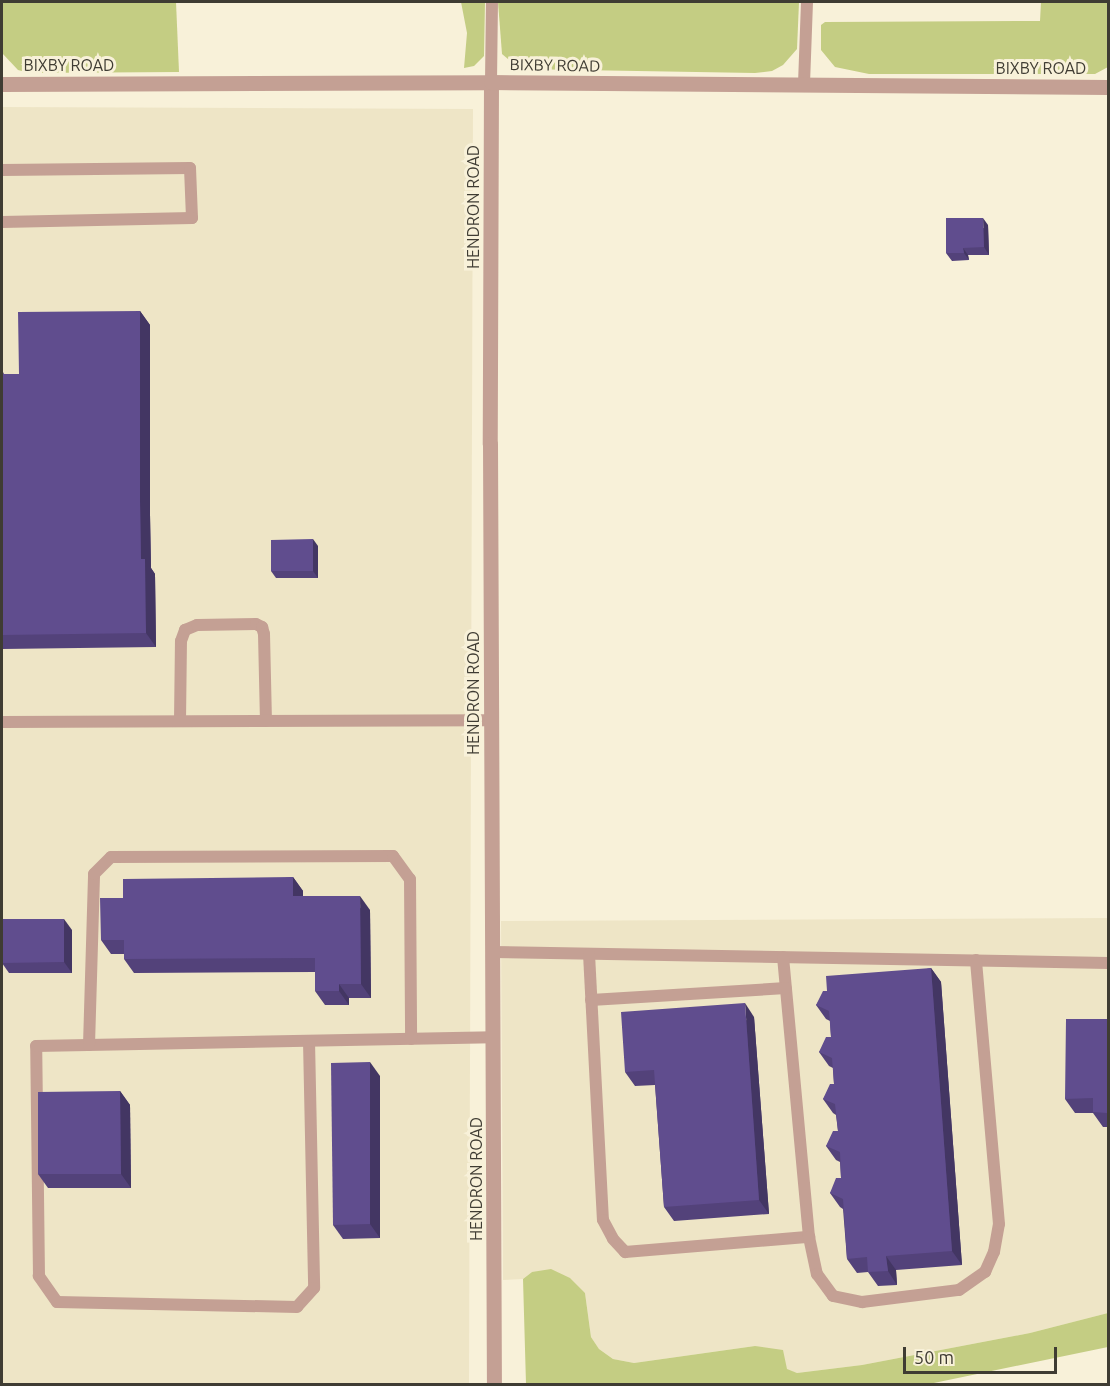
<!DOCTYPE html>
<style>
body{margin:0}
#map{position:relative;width:1110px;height:1386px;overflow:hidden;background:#f8f1d9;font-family:Ubuntu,sans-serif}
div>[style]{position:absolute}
.built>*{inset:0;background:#eee5c6}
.green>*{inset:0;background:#c4cd83}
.service>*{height:12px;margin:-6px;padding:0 6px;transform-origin:6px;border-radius:6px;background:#c4a094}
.minor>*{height:15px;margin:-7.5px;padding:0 7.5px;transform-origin:7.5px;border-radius:7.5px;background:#c4a094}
.tertiary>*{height:15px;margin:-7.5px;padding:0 7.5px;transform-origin:7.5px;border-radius:7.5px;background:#c4a094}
.wall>*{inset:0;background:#53427a}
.shaded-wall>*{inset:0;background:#433663}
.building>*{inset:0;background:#604d8e}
span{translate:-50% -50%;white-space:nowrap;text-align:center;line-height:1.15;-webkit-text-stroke:6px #f8f1d9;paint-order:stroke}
.street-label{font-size:16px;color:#3f3c33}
.frame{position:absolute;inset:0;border:3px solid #3f3c33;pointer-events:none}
.scale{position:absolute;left:903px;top:1347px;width:154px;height:27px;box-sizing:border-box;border:3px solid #3f3c33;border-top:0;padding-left:8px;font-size:18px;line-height:21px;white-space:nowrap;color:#3f3c33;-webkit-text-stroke:4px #f8f1d9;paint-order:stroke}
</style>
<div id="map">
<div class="built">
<div style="clip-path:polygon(2px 107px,473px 109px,469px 1384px,2px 1384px)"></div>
<div style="clip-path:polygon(1108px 918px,1108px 1313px,1030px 1333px,862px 1365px,797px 1373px,787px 1370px,755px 1346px,634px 1363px,613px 1359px,599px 1349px,591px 1337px,585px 1293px,532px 1272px,523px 1279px,503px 1280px,501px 921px)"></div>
</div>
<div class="green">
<div style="clip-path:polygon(2px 2px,176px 2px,179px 72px,29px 73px,18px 70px,2px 53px)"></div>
<div style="clip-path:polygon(461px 2px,485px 2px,484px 56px,474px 66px,464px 68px,467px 33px)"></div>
<div style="clip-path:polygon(498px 2px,799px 2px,797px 49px,783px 65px,772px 71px,755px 73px,520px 69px,502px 54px)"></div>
<div style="clip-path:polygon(1041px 2px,1108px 2px,1108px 67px,1095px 74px,869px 74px,835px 67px,821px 50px,821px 25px,825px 22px,1040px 21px)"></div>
<div style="clip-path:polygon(551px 1269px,570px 1278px,585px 1293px,591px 1337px,599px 1349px,613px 1359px,634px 1363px,755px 1346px,783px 1350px,787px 1369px,797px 1373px,862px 1365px,1030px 1333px,1108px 1313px,1108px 1347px,929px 1384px,526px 1384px,523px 1279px,532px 1272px)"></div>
</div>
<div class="service">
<div style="left:491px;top:82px;width:80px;rotate:-89.3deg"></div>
<div style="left:804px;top:84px;width:82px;rotate:-87.9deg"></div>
<div style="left:2px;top:170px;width:188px;rotate:-0.6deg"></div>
<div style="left:190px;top:168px;width:50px;rotate:87.7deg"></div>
<div style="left:192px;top:218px;width:190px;rotate:178.8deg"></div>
<div style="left:180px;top:721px;width:80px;rotate:-89.3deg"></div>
<div style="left:181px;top:641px;width:12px;rotate:-70deg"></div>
<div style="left:185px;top:630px;width:13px;rotate:-23deg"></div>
<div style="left:197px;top:625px;width:59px;rotate:-1deg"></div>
<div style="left:256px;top:624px;width:7px;rotate:27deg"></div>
<div style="left:262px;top:627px;width:7px;rotate:74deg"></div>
<div style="left:264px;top:634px;width:87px;rotate:88.7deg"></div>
<div style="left:2px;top:722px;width:489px;rotate:-0.2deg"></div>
<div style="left:493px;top:952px;width:615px;rotate:1.02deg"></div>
<div style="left:589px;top:954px;width:266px;rotate:87deg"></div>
<div style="left:603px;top:1220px;width:21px;rotate:62deg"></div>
<div style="left:613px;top:1239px;width:18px;rotate:47deg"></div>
<div style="left:625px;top:1252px;width:185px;rotate:-4.7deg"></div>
<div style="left:809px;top:1237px;width:281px;rotate:-95.3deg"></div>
<div style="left:591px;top:1000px;width:195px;rotate:-3.5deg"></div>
<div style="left:309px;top:1041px;width:247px;rotate:88.8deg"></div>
<div style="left:314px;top:1288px;width:25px;rotate:132deg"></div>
<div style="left:297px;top:1307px;width:240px;rotate:-178.8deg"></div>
<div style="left:57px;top:1302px;width:32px;rotate:-125deg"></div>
<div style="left:39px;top:1276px;width:230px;rotate:-90.7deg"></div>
<div style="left:36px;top:1046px;width:457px;rotate:-1.1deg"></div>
<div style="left:89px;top:1045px;width:171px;rotate:-88.3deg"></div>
<div style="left:94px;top:874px;width:24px;rotate:-45deg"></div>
<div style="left:111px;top:857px;width:282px;rotate:-0.2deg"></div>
<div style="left:393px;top:856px;width:29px;rotate:54deg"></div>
<div style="left:410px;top:879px;width:160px;rotate:89.6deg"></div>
<div style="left:809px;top:1237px;width:38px;rotate:78deg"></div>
<div style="left:817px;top:1274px;width:27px;rotate:54deg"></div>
<div style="left:833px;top:1296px;width:30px;rotate:12deg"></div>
<div style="left:862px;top:1302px;width:98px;rotate:-7.1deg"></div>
<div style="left:959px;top:1290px;width:32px;rotate:-35deg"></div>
<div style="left:985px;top:1272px;width:22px;rotate:-66deg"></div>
<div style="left:994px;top:1252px;width:28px;rotate:-80deg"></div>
<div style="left:999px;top:1224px;width:265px;rotate:-95deg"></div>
</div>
<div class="minor">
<div style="left:491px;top:82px;width:362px;rotate:90.2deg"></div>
<div style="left:490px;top:444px;width:940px;rotate:89.76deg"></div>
</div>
<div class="tertiary">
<div style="left:2px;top:84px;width:489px;rotate:-0.2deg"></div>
<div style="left:491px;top:82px;width:617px;rotate:0.46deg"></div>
</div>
<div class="wall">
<div style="clip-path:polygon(988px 225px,989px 255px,968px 255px,969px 260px,952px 261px,946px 253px)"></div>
<div style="clip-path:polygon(140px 311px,150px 325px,150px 514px,151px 568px,155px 574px,156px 647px,2px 649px,2px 370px,4px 374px,19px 374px)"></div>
<div style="clip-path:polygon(318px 546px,318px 578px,276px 578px,271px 571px)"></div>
<div style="clip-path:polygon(293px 877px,303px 891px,303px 896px,370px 910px,371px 998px,349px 998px,349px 1005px,325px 1005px,315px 991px,315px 972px,134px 973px,124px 959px,124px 954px,111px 954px,101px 940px,123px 898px)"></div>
<div style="clip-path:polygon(2px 919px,72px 930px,72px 973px,9px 973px,2px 963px)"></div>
<div style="clip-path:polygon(931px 968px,941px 982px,962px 1265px,896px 1270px,897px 1285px,878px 1286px,868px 1272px,857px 1273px,847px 1259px,843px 1209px,840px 1207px,830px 1193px,841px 1178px,840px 1162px,836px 1160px,826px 1146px,838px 1131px,836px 1115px,833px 1113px,823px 1099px,834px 1084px,833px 1068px,829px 1066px,819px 1052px,831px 1037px,830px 1021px,826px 1019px,816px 1005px,827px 991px)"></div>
<div style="clip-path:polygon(754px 1017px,769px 1214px,674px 1221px,664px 1207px,655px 1085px,635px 1086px,625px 1072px)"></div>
<div style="clip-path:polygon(1108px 1019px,1108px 1127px,1103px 1127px,1093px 1113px,1075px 1113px,1065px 1099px)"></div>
<div style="clip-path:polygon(380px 1076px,380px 1238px,343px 1239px,333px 1225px)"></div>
<div style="clip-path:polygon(120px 1091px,130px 1105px,131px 1188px,48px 1188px,38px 1174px)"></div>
</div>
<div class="shaded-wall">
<div style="clip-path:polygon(983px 218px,988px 225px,989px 255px,984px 247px)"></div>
<div style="clip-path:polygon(963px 248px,968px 255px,969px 260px,964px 253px)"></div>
<div style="clip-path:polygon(140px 311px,150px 325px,150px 514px,151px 568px,155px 574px,156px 647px,146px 633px,141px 559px,140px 499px)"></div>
<div style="clip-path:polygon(313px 539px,318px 546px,318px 578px,313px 571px)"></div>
<div style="clip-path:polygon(293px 877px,303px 891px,303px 911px,293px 896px)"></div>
<div style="clip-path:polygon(360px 896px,370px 910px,371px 998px,361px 984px)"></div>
<div style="clip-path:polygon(64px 919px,72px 930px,72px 973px,64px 962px)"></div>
<div style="clip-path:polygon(931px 968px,941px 982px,962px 1265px,952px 1251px)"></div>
<div style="clip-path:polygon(339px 984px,349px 998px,349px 1005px,339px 991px)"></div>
<div style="clip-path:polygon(745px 1003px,754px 1017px,769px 1214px,759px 1200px)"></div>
<div style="clip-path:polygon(370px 1062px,380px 1076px,380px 1238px,370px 1224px)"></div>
<div style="clip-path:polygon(120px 1091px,130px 1105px,131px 1188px,121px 1174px)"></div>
<div style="clip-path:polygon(1107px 1099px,1108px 1101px,1108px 1114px,1107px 1113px)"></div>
<div style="clip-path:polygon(886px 1256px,896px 1270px,897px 1285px,888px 1271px)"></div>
</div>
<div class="building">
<div style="clip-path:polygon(946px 218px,983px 218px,984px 247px,963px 248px,964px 253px,946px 253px)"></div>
<div style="clip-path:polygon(140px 311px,140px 499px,141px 559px,145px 559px,146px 633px,2px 635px,2px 374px,19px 374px,18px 312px)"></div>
<div style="clip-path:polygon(313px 539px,313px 571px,271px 571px,271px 540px)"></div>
<div style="clip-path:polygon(293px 877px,293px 896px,360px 896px,361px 984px,339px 984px,339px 991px,315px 991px,315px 958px,124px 959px,124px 940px,101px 940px,100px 898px,123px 898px,123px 879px)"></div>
<div style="clip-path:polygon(2px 919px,64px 919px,64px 962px,2px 963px)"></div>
<div style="clip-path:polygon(931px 968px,952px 1251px,886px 1256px,888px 1271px,868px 1272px,867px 1257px,847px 1259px,843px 1199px,830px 1193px,836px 1178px,841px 1178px,840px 1152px,826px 1146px,833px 1131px,838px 1131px,835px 1104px,823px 1099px,830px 1084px,834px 1084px,832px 1058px,819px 1052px,826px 1037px,831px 1037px,829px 1011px,816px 1005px,823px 991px,827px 991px,826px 976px)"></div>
<div style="clip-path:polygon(745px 1003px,759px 1200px,664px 1207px,654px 1070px,625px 1072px,621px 1012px)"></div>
<div style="clip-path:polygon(1066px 1019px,1108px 1019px,1108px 1099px,1107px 1099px,1107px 1113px,1093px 1112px,1093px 1098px,1065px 1099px)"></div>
<div style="clip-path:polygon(370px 1062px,370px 1224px,333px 1225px,331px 1063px)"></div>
<div style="clip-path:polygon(120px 1091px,121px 1174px,38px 1174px,38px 1092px)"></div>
</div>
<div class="street-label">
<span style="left:69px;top:65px">BIXBY ROAD</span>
<span style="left:555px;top:65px;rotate:1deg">BIXBY ROAD</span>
<span style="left:1041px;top:68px">BIXBY ROAD</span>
<span style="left:473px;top:207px;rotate:-90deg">HENDRON ROAD</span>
<span style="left:473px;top:693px;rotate:-90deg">HENDRON ROAD</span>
<span style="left:476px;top:1179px;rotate:-90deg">HENDRON ROAD</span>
</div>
<div class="frame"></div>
<div class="scale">50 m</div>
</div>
